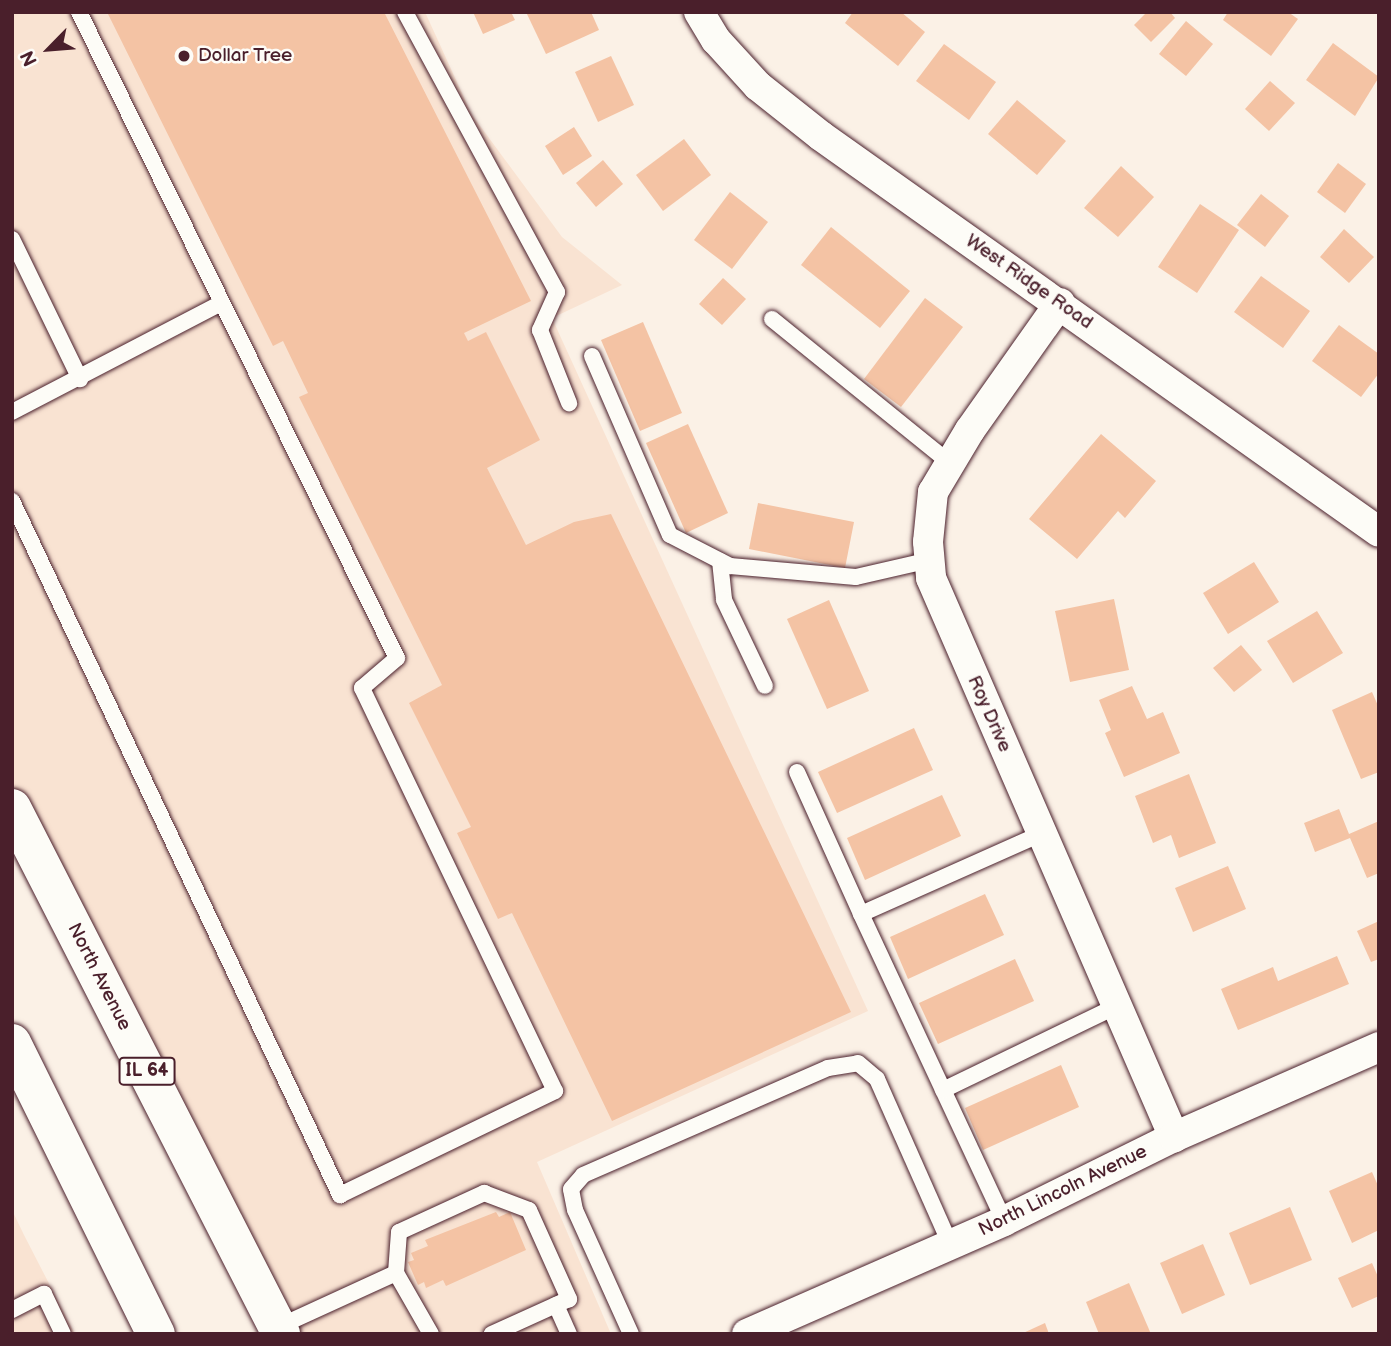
<!DOCTYPE html>
<style>
body{margin:0}
#map{position:relative;width:1391px;height:1346px;overflow:hidden;background:#fbf1e6;font-family:"Balsamiq Sans",sans-serif}
div>[style]{position:absolute}
.built>*{inset:0;background:#f9e3d2}
.building>*{inset:0;background:#f4c3a4}
.roads{filter:drop-shadow(0 0 2px #4a1f2b) drop-shadow(0 0 2px #4a1f2b)}
.lane>*{height:16px;margin:-8px;padding:0 8px;transform-origin:8px;border-radius:8px;background:#fdfcf7}
.street>*{height:30px;margin:-15px;padding:0 15px;transform-origin:15px;border-radius:15px;background:#fdfcf7}
.primary>*{height:38px;margin:-19px;padding:0 19px;transform-origin:19px;border-radius:19px;background:#fdfcf7}
.dots>*{width:19px;height:19px;translate:-50% -50%;box-sizing:border-box;border:4px solid #fdfcf7;border-radius:50%}
span{translate:-50% -50%;white-space:nowrap;text-align:center;line-height:1.15;-webkit-text-stroke:5px #fdfcf7;paint-order:stroke}
.shield-label span{padding:2px 5px;background:#fdfcf7;border:2px solid;border-radius:5px;-webkit-text-stroke-width:0}
.shield-label{font-size:18px;color:#4a1f2b;font-weight:700}
.poi-label{font-size:19px;color:#4a1f2b}
.left{translate:0 -50%;text-align:left}
.street-label{font-size:19px;color:#4a1f2b}
.frame{position:absolute;inset:0;border:14px solid #4a1f2b;pointer-events:none}
.north{position:absolute;left:14px;top:14px;width:70px;height:70px;-webkit-text-stroke:5px #fdfcf7;paint-order:stroke;rotate:245deg;font-size:19px;font-weight:700;line-height:28px;text-align:center;color:#4a1f2b}
.north::after{content:'';display:block;margin:auto;width:24px;height:32px;background:#4a1f2b;clip-path:polygon(50% 0,100% 100%,50% 72%,0 100%)}
</style>
<div id="map">
<div class="built">
<div style="clip-path:polygon(12px 12px,425px 12px,472px 115px,562px 237px,622px 285px,552px 318px,868px 1011px,537px 1162px,611px 1334px,294px 1334px,12px 783px)"></div>
<div style="clip-path:polygon(12px 1210px,24px 1235px,75px 1334px,12px 1334px)"></div>
</div>
<div class="building">
<div style="clip-path:polygon(107px 12px,384px 12px,531px 301px,464px 333px,468px 341px,486px 332px,540px 440px,487px 468px,526px 545px,574px 522px,611px 514px,851px 1012px,612px 1121px,512px 913px,498px 919px,457px 833px,471px 827px,409px 703px,442px 685px,299px 397px,308px 393px,283px 341px,273px 346px)"></div>
<div style="clip-path:polygon(473px 12px,511px 12px,515px 20px,483px 34px)"></div>
<div style="clip-path:polygon(526px 12px,591px 12px,599px 30px,546px 54px)"></div>
<div style="clip-path:polygon(853px 12px,901px 12px,925px 32px,898px 66px,845px 23px)"></div>
<div style="clip-path:polygon(1147px 12px,1170px 12px,1175px 18px,1151px 42px,1134px 25px)"></div>
<div style="clip-path:polygon(1228px 12px,1288px 12px,1298px 19px,1271px 56px,1223px 20px)"></div>
<div style="clip-path:polygon(1186px 21px,1213px 44px,1186px 76px,1159px 54px)"></div>
<div style="clip-path:polygon(1333px 43px,1379px 77px,1355px 116px,1306px 80px)"></div>
<div style="clip-path:polygon(944px 44px,996px 82px,969px 120px,916px 81px)"></div>
<div style="clip-path:polygon(611px 56px,634px 105px,598px 122px,575px 72px)"></div>
<div style="clip-path:polygon(1270px 81px,1295px 103px,1269px 131px,1245px 109px)"></div>
<div style="clip-path:polygon(1017px 100px,1066px 141px,1037px 175px,988px 134px)"></div>
<div style="clip-path:polygon(574px 127px,592px 156px,563px 175px,545px 146px)"></div>
<div style="clip-path:polygon(684px 139px,711px 175px,663px 211px,636px 175px)"></div>
<div style="clip-path:polygon(603px 160px,623px 184px,596px 207px,576px 183px)"></div>
<div style="clip-path:polygon(1338px 163px,1366px 184px,1345px 213px,1317px 192px)"></div>
<div style="clip-path:polygon(1121px 166px,1154px 197px,1118px 237px,1084px 208px)"></div>
<div style="clip-path:polygon(730px 192px,768px 222px,732px 269px,694px 240px)"></div>
<div style="clip-path:polygon(1261px 194px,1289px 216px,1265px 247px,1237px 225px)"></div>
<div style="clip-path:polygon(1200px 204px,1239px 230px,1197px 293px,1158px 267px)"></div>
<div style="clip-path:polygon(831px 227px,910px 291px,880px 328px,801px 265px)"></div>
<div style="clip-path:polygon(1344px 229px,1374px 257px,1349px 283px,1320px 257px)"></div>
<div style="clip-path:polygon(1261px 276px,1310px 311px,1283px 348px,1234px 312px)"></div>
<div style="clip-path:polygon(723px 278px,746px 299px,722px 325px,699px 304px)"></div>
<div style="clip-path:polygon(925px 298px,963px 327px,901px 407px,864px 379px)"></div>
<div style="clip-path:polygon(643px 322px,682px 413px,640px 431px,601px 340px)"></div>
<div style="clip-path:polygon(1339px 325px,1379px 354px,1379px 373px,1361px 397px,1312px 361px)"></div>
<div style="clip-path:polygon(688px 424px,728px 513px,686px 533px,646px 443px)"></div>
<div style="clip-path:polygon(1101px 434px,1156px 481px,1125px 518px,1118px 511px,1077px 559px,1029px 519px)"></div>
<div style="clip-path:polygon(758px 503px,854px 522px,845px 568px,749px 549px)"></div>
<div style="clip-path:polygon(1254px 562px,1279px 602px,1228px 634px,1203px 593px)"></div>
<div style="clip-path:polygon(1114px 599px,1129px 670px,1070px 682px,1055px 611px)"></div>
<div style="clip-path:polygon(829px 600px,869px 691px,827px 709px,787px 619px)"></div>
<div style="clip-path:polygon(1317px 611px,1343px 653px,1293px 683px,1267px 641px)"></div>
<div style="clip-path:polygon(1241px 645px,1262px 670px,1234px 692px,1213px 668px)"></div>
<div style="clip-path:polygon(1132px 686px,1147px 719px,1163px 712px,1180px 753px,1124px 777px,1105px 733px,1111px 730px,1099px 700px)"></div>
<div style="clip-path:polygon(1372px 692px,1379px 708px,1379px 772px,1361px 779px,1332px 710px)"></div>
<div style="clip-path:polygon(914px 728px,933px 770px,837px 813px,818px 772px)"></div>
<div style="clip-path:polygon(1189px 774px,1216px 843px,1179px 858px,1171px 835px,1153px 843px,1135px 796px)"></div>
<div style="clip-path:polygon(942px 795px,961px 836px,865px 880px,847px 838px)"></div>
<div style="clip-path:polygon(1339px 809px,1349px 834px,1379px 821px,1379px 873px,1367px 878px,1350px 838px,1315px 852px,1304px 823px)"></div>
<div style="clip-path:polygon(1228px 866px,1246px 909px,1193px 932px,1175px 888px)"></div>
<div style="clip-path:polygon(985px 894px,1004px 935px,908px 979px,890px 937px)"></div>
<div style="clip-path:polygon(1379px 921px,1379px 959px,1371px 962px,1357px 931px)"></div>
<div style="clip-path:polygon(1337px 956px,1349px 984px,1238px 1030px,1221px 989px,1273px 967px,1278px 981px)"></div>
<div style="clip-path:polygon(1015px 959px,1034px 1001px,938px 1044px,919px 1003px)"></div>
<div style="clip-path:polygon(1061px 1065px,1079px 1107px,983px 1150px,965px 1108px)"></div>
<div style="clip-path:polygon(1372px 1172px,1379px 1188px,1379px 1230px,1352px 1243px,1329px 1191px)"></div>
<div style="clip-path:polygon(1290px 1207px,1312px 1260px,1250px 1285px,1229px 1233px)"></div>
<div style="clip-path:polygon(496px 1212px,499px 1217px,510px 1212px,526px 1250px,446px 1286px,443px 1280px,426px 1288px,424px 1282px,418px 1285px,408px 1262px,414px 1260px,411px 1253px,428px 1246px,425px 1240px)"></div>
<div style="clip-path:polygon(1203px 1244px,1225px 1295px,1182px 1314px,1160px 1263px)"></div>
<div style="clip-path:polygon(1372px 1263px,1379px 1279px,1379px 1296px,1352px 1308px,1338px 1278px)"></div>
<div style="clip-path:polygon(1129px 1283px,1151px 1334px,1099px 1334px,1086px 1302px)"></div>
<div style="clip-path:polygon(1045px 1323px,1049px 1334px,1021px 1334px)"></div>
</div>
<div class="roads">
<div class="lane">
<div style="left:405px;top:12px;width:319px;rotate:61.5deg"></div>
<div style="left:557px;top:292px;width:42px;rotate:114.1deg"></div>
<div style="left:540px;top:330px;width:79px;rotate:68.3deg"></div>
<div style="left:12px;top:239px;width:156px;rotate:64.1deg"></div>
<div style="left:772px;top:319px;width:229px;rotate:39deg"></div>
<div style="left:592px;top:356px;width:195px;rotate:66.5deg"></div>
<div style="left:670px;top:535px;width:68px;rotate:27.3deg"></div>
<div style="left:730px;top:566px;width:126px;rotate:5deg"></div>
<div style="left:856px;top:577px;width:76px;rotate:-12.9deg"></div>
<div style="left:12px;top:412px;width:236px;rotate:-27.5deg"></div>
<div style="left:12px;top:501px;width:768px;rotate:64.7deg"></div>
<div style="left:340px;top:1195px;width:239px;rotate:-25.8deg"></div>
<div style="left:555px;top:1091px;width:447px;rotate:-115.6deg"></div>
<div style="left:362px;top:688px;width:46px;rotate:-40.6deg"></div>
<div style="left:397px;top:658px;width:720px;rotate:-116.21deg"></div>
<div style="left:720px;top:561px;width:39px;rotate:84deg"></div>
<div style="left:724px;top:600px;width:95px;rotate:64.5deg"></div>
<div style="left:797px;top:772px;width:156px;rotate:65.7deg"></div>
<div style="left:861px;top:914px;width:197px;rotate:-24deg"></div>
<div style="left:861px;top:914px;width:339px;rotate:65deg"></div>
<div style="left:943px;top:1090px;width:193px;rotate:-25.8deg"></div>
<div style="left:556px;top:1305px;width:32px;rotate:66deg"></div>
<div style="left:12px;top:1310px;width:36px;rotate:-27deg"></div>
<div style="left:44px;top:1294px;width:44px;rotate:64.6deg"></div>
<div style="left:278px;top:1327px;width:130px;rotate:-24.6deg"></div>
<div style="left:431px;top:1334px;width:70px;rotate:-119.8deg"></div>
<div style="left:396px;top:1273px;width:41px;rotate:-85.8deg"></div>
<div style="left:399px;top:1232px;width:94px;rotate:-24.6deg"></div>
<div style="left:484px;top:1193px;width:48px;rotate:20.7deg"></div>
<div style="left:529px;top:1210px;width:98px;rotate:65.8deg"></div>
<div style="left:569px;top:1299px;width:85px;rotate:155.6deg"></div>
<div style="left:631px;top:1334px;width:136px;rotate:-114.3deg"></div>
<div style="left:575px;top:1210px;width:21px;rotate:-101deg"></div>
<div style="left:571px;top:1189px;width:18px;rotate:-49deg"></div>
<div style="left:583px;top:1175px;width:267px;rotate:-23.6deg"></div>
<div style="left:828px;top:1068px;width:30px;rotate:-9deg"></div>
<div style="left:858px;top:1063px;width:25px;rotate:40deg"></div>
<div style="left:877px;top:1079px;width:180px;rotate:66.1deg"></div>
</div>
<div class="street">
<div style="left:699px;top:12px;width:33px;rotate:59deg"></div>
<div style="left:716px;top:40px;width:62px;rotate:47.6deg"></div>
<div style="left:758px;top:86px;width:80px;rotate:38.4deg"></div>
<div style="left:821px;top:136px;width:684px;rotate:35.36deg"></div>
<div style="left:1060px;top:303px;width:156px;rotate:125.3deg"></div>
<div style="left:970px;top:430px;width:72px;rotate:120.8deg"></div>
<div style="left:933px;top:492px;width:50px;rotate:95.7deg"></div>
<div style="left:928px;top:542px;width:36px;rotate:85deg"></div>
<div style="left:931px;top:578px;width:610px;rotate:66.51deg"></div>
<div style="left:747px;top:1334px;width:281px;rotate:-23.7deg"></div>
<div style="left:1004px;top:1221px;width:190px;rotate:-26.3deg"></div>
<div style="left:1174px;top:1137px;width:224px;rotate:-23.7deg"></div>
</div>
<div class="primary">
<div style="left:12px;top:808px;width:591px;rotate:62.91deg"></div>
<div style="left:12px;top:1043px;width:325px;rotate:63.7deg"></div>
</div>
</div>
<div class="dots">
<div style="left:184px;top:56px;background:#4a1f2b"></div>
</div>
<div class="shield-label">
<span style="left:147px;top:1071px">IL 64</span>
</div>
<div class="poi-label">
<span class="left" style="left:198px;top:56px">Dollar Tree</span>
</div>
<div class="street-label">
<span style="left:1029px;top:282px;rotate:35deg">West Ridge Road</span>
<span style="left:989px;top:714px;rotate:66deg">Roy Drive</span>
<span style="left:99px;top:977px;rotate:63deg">North Avenue</span>
<span style="left:1063px;top:1191px;rotate:-26deg">North Lincoln Avenue</span>
</div>
<div class="frame"></div>
<div class="north">N</div>
</div>
